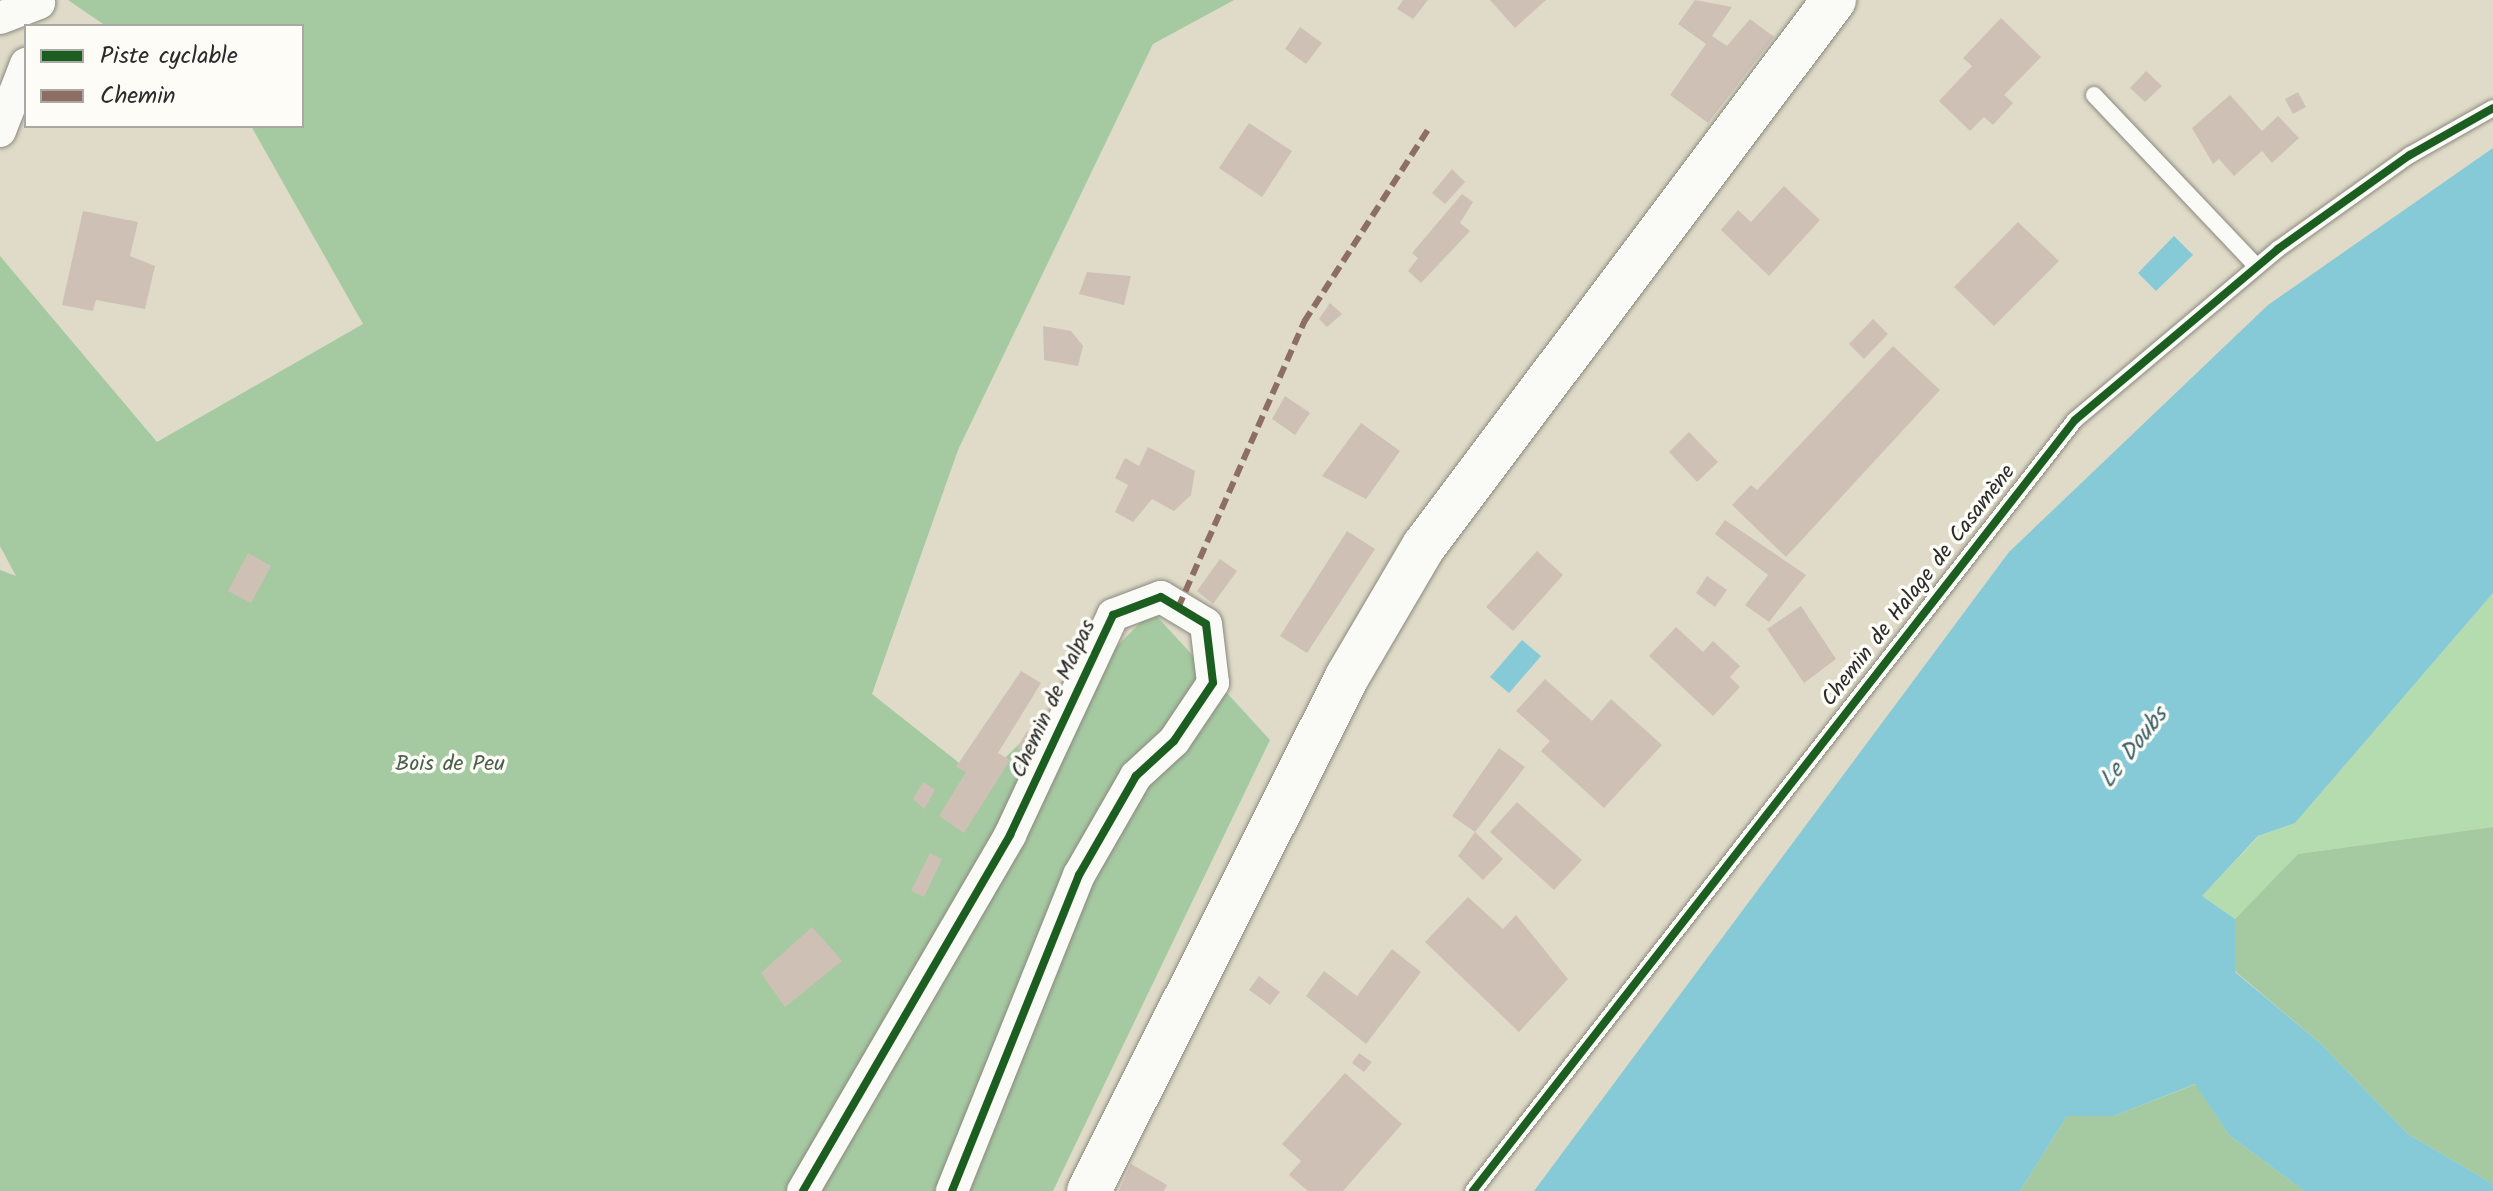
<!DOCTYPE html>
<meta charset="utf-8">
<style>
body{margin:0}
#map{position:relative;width:2493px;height:1191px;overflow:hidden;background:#dfdbc8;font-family:Kalam,sans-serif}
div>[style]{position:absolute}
.green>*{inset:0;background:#b5dcaf}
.forest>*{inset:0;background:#a5caa2}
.water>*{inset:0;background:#85cad6}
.building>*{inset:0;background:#cfc0b6}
.roads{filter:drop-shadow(0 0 2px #8b887f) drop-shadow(0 0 2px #8b887f)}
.lane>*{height:16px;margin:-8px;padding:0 8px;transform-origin:8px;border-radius:8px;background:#fafaf7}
.street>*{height:32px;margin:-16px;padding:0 16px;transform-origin:16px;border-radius:16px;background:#fafaf7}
.secondary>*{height:44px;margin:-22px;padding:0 22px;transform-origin:22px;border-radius:22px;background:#fafaf7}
.quiet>*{height:6px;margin-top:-3px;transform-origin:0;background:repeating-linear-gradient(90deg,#8d6e63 0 12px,transparent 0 18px)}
.cycleway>*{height:8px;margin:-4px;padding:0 4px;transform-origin:4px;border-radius:4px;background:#1b5e20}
span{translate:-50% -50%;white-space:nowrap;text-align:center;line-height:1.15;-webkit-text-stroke:7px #fdfcf7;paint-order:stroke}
.street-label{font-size:22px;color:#2b2b2b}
.park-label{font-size:22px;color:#4a604c}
.water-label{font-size:24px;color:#3d6069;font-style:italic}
.legend{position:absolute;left:24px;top:24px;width:280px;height:104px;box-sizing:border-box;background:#fdfcf7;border:2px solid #a9a8a5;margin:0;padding:10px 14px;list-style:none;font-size:24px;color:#2b2b2b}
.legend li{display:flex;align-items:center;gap:16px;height:40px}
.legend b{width:40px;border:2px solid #a9a8a5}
</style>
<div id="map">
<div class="green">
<div style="clip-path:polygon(2493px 593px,2493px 827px,2298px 854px,2235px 919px,2202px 896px,2259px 836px,2295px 823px)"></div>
</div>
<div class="forest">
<div style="clip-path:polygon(68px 0,1234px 0,1153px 44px,958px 450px,872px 694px,982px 781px,1152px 611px,1270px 740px,1053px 1191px,0 1191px,0 570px,16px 576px,0 546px,0 256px,157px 442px,363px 324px,251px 126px,302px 126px,302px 26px,106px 26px)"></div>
<div style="clip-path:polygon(2493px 827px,2493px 1184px,2408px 1134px,2320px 1043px,2235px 971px,2235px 919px,2298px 854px)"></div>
<div style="clip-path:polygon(2196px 1084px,2229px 1135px,2304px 1191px,2020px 1191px,2067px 1116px,2114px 1116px)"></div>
</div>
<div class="water">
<div style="clip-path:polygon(2493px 148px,2493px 593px,2295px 823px,2258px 836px,2202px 896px,2235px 919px,2235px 972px,2320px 1043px,2408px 1134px,2493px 1184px,2493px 1191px,2304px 1191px,2229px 1135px,2195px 1084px,2114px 1116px,2067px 1116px,2020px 1191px,1534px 1191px,2009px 552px,2268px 305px)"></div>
<div style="clip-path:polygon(2174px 236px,2193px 255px,2156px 291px,2138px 273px)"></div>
<div style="clip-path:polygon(1522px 640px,1541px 656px,1509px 693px,1490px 677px)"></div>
</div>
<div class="building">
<div style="clip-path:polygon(1403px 0,1428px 0,1413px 19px,1397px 9px)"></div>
<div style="clip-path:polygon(1490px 0,1546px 0,1515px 28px)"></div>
<div style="clip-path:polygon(1695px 0,1732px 7px,1712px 36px,1727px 46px,1750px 19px,1774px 37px,1708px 123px,1670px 95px,1706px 44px,1678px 24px)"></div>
<div style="clip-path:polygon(2001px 18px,2041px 57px,2004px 95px,2013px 103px,1993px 125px,1984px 117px,1970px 131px,1939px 101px,1972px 66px,1963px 58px)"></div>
<div style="clip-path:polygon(1300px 27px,1322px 43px,1306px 64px,1285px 49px)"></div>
<div style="clip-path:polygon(2146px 71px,2162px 86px,2145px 102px,2130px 88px)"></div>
<div style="clip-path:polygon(2298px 92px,2306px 107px,2293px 114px,2285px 99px)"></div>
<div style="clip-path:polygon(2230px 95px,2262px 131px,2278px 116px,2299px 138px,2272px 163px,2262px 151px,2234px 176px,2219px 159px,2213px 164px,2192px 128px)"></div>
<div style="clip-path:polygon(1249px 123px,1292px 151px,1262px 197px,1219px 168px)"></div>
<div style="clip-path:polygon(1452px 169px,1465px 182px,1445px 204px,1432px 193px)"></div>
<div style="clip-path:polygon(1784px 186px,1820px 220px,1769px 276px,1721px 230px,1738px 210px,1751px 222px)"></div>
<div style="clip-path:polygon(1462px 194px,1473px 202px,1460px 223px,1470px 231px,1421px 283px,1408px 271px,1418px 258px,1412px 253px)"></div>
<div style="clip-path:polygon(83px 211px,138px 222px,130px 256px,155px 266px,145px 309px,96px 300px,93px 311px,62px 305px)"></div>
<div style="clip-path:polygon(2018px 222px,2059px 261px,1994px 326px,1954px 287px)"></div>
<div style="clip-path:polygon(1087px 272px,1131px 276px,1124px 305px,1079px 294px)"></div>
<div style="clip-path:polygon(1330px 303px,1342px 314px,1327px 327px,1319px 319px)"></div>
<div style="clip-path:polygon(1873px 319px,1888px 334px,1864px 359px,1849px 344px)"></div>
<div style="clip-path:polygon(1043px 326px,1071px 331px,1083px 346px,1078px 366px,1044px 360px)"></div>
<div style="clip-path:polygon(1893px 346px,1940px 390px,1786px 557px,1732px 505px,1751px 485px,1757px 490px)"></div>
<div style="clip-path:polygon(1285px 396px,1310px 413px,1295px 435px,1272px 419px)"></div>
<div style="clip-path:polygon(1361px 423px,1400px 451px,1366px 499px,1322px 476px)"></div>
<div style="clip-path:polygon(1689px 432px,1718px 462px,1697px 482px,1669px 452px)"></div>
<div style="clip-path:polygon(1148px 447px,1195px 471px,1191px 495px,1174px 511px,1152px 499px,1133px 522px,1115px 512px,1128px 485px,1115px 478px,1125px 458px,1139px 466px)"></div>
<div style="clip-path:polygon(1725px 520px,1806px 575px,1769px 622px,1745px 605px,1768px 575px,1715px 534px)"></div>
<div style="clip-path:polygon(1347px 531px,1375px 549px,1307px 653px,1280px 636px)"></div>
<div style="clip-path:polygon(1537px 551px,1563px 575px,1513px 631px,1486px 607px)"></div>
<div style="clip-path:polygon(248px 553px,271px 566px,251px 603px,228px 591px)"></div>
<div style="clip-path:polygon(1220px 559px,1237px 571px,1213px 604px,1197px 591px)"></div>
<div style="clip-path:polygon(1707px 576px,1727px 590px,1715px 607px,1696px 593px)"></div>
<div style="clip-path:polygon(1801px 606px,1836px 659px,1804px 683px,1767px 629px)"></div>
<div style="clip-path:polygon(1676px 627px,1703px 652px,1713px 641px,1740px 666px,1730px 677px,1740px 687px,1713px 716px,1649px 656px)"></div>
<div style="clip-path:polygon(1021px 671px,1041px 683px,998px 753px,1010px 760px,964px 833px,939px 816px,966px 772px,956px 767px)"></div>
<div style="clip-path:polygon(1545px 679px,1592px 721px,1611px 699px,1662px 745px,1604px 808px,1541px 751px,1550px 741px,1516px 711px)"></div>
<div style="clip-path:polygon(1027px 731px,1040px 737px,1029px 755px,1017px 748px)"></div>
<div style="clip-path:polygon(1499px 748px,1525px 767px,1475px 832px,1503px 859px,1483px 880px,1458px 856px,1475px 832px,1452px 816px)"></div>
<div style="clip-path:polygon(923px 782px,935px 790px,924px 809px,913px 799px)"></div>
<div style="clip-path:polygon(1517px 802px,1582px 860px,1554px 890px,1490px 832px)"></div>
<div style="clip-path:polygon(930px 853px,942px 859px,924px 897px,911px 891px)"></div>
<div style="clip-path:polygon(1468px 897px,1503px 929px,1516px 915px,1568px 979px,1519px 1032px,1425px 942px)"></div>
<div style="clip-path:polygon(812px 927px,842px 961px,785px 1007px,761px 973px)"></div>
<div style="clip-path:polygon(1392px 949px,1421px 972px,1366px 1044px,1306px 996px,1324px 971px,1357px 996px)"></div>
<div style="clip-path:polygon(1259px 976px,1280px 992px,1270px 1005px,1249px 990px)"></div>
<div style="clip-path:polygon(1359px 1053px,1372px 1062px,1364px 1072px,1352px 1063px)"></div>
<div style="clip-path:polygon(1345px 1073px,1402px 1124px,1343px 1191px,1308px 1191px,1289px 1175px,1301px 1161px,1282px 1144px)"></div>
<div style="clip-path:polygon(1131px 1164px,1167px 1185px,1164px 1191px,1119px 1191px)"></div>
</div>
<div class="roads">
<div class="lane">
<div style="left:2094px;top:95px;width:236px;rotate:46.5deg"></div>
<div style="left:1473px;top:1191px;width:978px;rotate:-52.02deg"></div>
<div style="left:2075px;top:420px;width:265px;rotate:-40.1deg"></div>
<div style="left:2278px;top:249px;width:162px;rotate:-35.5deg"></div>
<div style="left:2410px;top:155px;width:95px;rotate:-29.5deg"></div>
</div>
<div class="street">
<div style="left:0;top:18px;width:42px;rotate:-21deg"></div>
<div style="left:0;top:131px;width:72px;rotate:-68.8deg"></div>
<div style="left:803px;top:1191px;width:412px;rotate:-59.8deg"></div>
<div style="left:1010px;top:835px;width:243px;rotate:-64.9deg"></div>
<div style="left:1113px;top:615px;width:51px;rotate:-20.6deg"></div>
<div style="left:1161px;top:597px;width:52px;rotate:31deg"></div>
<div style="left:1206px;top:624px;width:59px;rotate:83.2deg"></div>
<div style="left:1213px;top:683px;width:70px;rotate:123.9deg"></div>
<div style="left:1174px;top:741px;width:52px;rotate:137.4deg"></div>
<div style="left:1136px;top:776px;width:114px;rotate:119.9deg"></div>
<div style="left:1079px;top:875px;width:341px;rotate:111.9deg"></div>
</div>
<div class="secondary">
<div style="left:1089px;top:1191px;width:575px;rotate:-63.35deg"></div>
<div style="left:1347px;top:677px;width:152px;rotate:-59.6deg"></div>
<div style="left:1424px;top:546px;width:683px;rotate:-53.1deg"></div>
</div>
</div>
<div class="quiet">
<div style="left:1178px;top:608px;width:313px;rotate:-66.2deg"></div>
<div style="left:1304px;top:322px;width:231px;rotate:-57.2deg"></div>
</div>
<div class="cycleway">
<div style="left:803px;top:1191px;width:412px;rotate:-59.8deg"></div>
<div style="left:1010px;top:835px;width:243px;rotate:-64.9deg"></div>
<div style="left:1113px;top:615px;width:51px;rotate:-20.6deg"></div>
<div style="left:1161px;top:597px;width:52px;rotate:31deg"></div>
<div style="left:1206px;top:624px;width:59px;rotate:83.2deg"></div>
<div style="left:1213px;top:683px;width:70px;rotate:123.9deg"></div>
<div style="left:1174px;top:741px;width:52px;rotate:137.4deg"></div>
<div style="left:1136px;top:776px;width:114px;rotate:119.9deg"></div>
<div style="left:1079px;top:875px;width:341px;rotate:111.9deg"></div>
<div style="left:1473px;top:1191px;width:978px;rotate:-52.02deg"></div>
<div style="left:2075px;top:420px;width:265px;rotate:-40.1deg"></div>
<div style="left:2278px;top:249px;width:162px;rotate:-35.5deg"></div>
<div style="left:2410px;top:155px;width:95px;rotate:-29.5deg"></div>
</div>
<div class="street-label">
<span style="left:1919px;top:586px;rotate:-52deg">Chemin de Halage de Casamène</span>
<span style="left:1054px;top:699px;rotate:-65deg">Chemin de Malpas</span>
</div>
<div class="park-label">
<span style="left:450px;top:765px">Bois de Peu</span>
</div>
<div class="water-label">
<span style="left:2134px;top:748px;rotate:-52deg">Le Doubs</span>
</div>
<ul class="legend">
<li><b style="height:10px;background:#1b5e20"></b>Piste cyclable</li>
<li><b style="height:10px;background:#8d6e63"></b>Chemin</li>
</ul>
</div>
